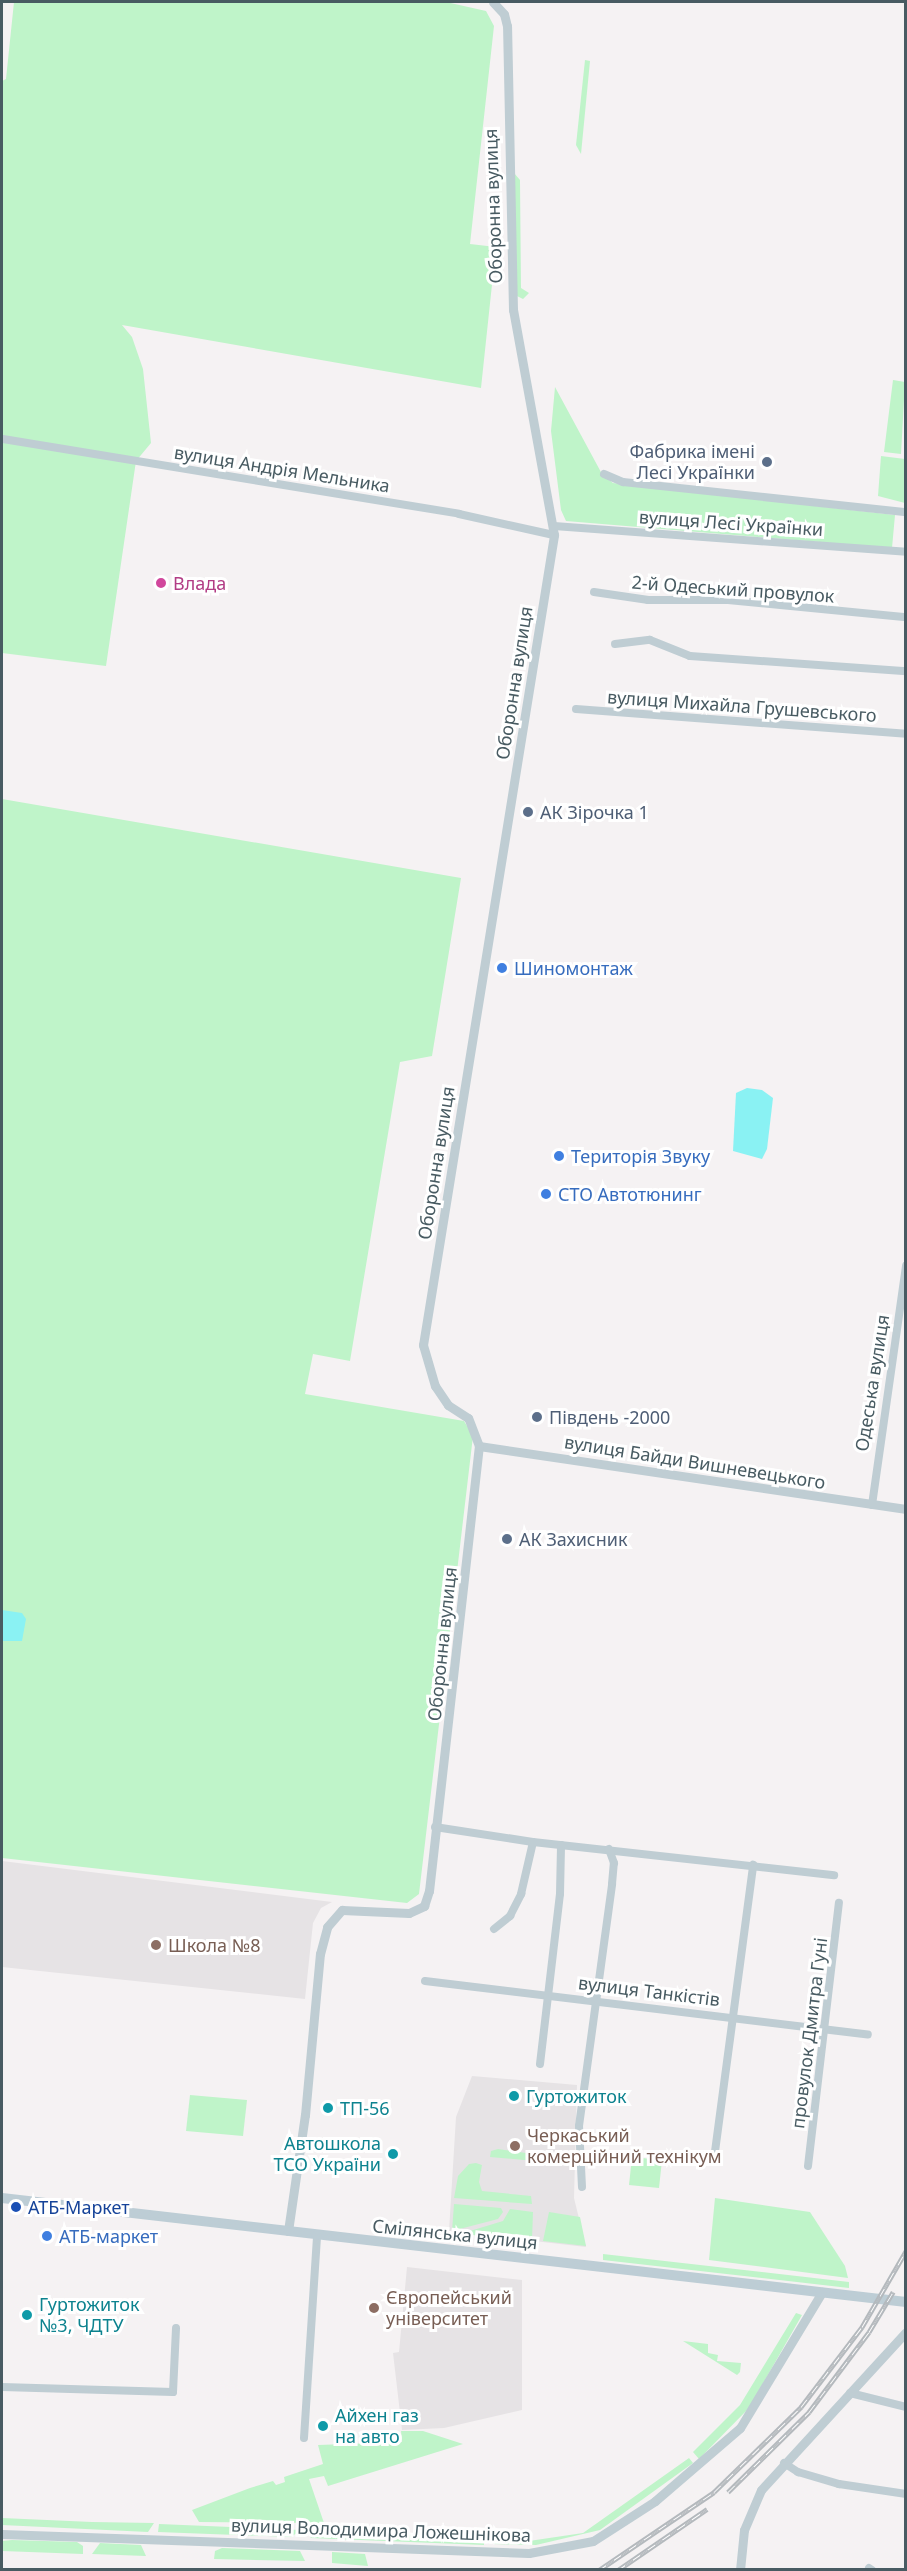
<!DOCTYPE html>
<meta charset="utf-8">
<style>
body{margin:0}
#map{position:relative;width:907px;height:2571px;overflow:hidden;background:#f5f2f3;font-family:"Noto Sans",sans-serif}
div>[style]{position:absolute}
.education>*{inset:0;background:#e6e3e5}
.green>*{inset:0;background:#bff4c9}
.water>*{inset:0;background:#8af2f3}
.minor>*{height:8px;margin:-4px;padding:0 4px;transform-origin:4px;border-radius:4px;background:#bfcdd3}
.tertiary>*{height:9px;margin:-4.5px;padding:0 4.5px;transform-origin:4.5px;border-radius:4.5px;background:#bfcdd3}
.secondary>*{height:10px;margin:-5px;padding:0 5px;transform-origin:5px;border-radius:5px;background:#bdcdd5}
.rail>*{height:5px;margin-top:-2.5px;transform-origin:0;background:repeating-linear-gradient(90deg,#fff 0 9px,#b4b9bd 0 18px);box-sizing:border-box;border-block:2px solid #b4b9bd}
.dots>*{width:16px;height:16px;translate:-50% -50%;box-sizing:border-box;border:3px solid #fff;border-radius:50%}
span{translate:-50% -50%;white-space:nowrap;text-align:center;line-height:1.15;-webkit-text-stroke:6px #fff;paint-order:stroke}
.street-label{font-size:18px;color:#485b62}
.service-label{font-size:18px;color:#4e5e75}
.right{translate:-100% -50%;text-align:right}
.left{translate:0 -50%;text-align:left}
.hotel-label{font-size:18px;color:#b23c85}
.shop-label{font-size:18px;color:#366cbe}
.education-label{font-size:18px;color:#785e54}
.culture-label{font-size:18px;color:#0d838f}
.transit-label{font-size:18px;color:#164399}
.frame{position:absolute;inset:0;border:3px solid #485b62;pointer-events:none}
</style>
<div id="map">
<div class="education">
<div style="clip-path:polygon(2px 1861px,332px 1902px,321px 1908px,313px 1923px,305px 1999px,2px 1967px)"></div>
<div style="clip-path:polygon(472px 2076px,577px 2085px,574px 2198px,586px 2247px,449px 2231px,456px 2117px)"></div>
<div style="clip-path:polygon(407px 2267px,522px 2280px,522px 2410px,444px 2428px,402px 2430px,393px 2353px,399px 2352px)"></div>
</div>
<div class="green">
<div style="clip-path:polygon(14px 2px,446px 2px,486px 11px,494px 26px,470px 244px,496px 247px,481px 388px,122px 325px,132px 337px,143px 369px,151px 443px,136px 461px,106px 666px,2px 653px,2px 81px,6px 79px)"></div>
<div style="clip-path:polygon(585px 60px,590px 61px,581px 154px,576px 145px)"></div>
<div style="clip-path:polygon(514px 173px,520px 180px,521px 288px,529px 293px,523px 299px,517px 296px)"></div>
<div style="clip-path:polygon(893px 380px,905px 382px,901px 454px,884px 452px)"></div>
<div style="clip-path:polygon(555px 387px,602px 474px,613px 483px,895px 515px,892px 548px,566px 521px,561px 510px,551px 431px)"></div>
<div style="clip-path:polygon(881px 456px,905px 459px,905px 503px,878px 496px)"></div>
<div style="clip-path:polygon(2px 799px,461px 878px,432px 1056px,400px 1062px,350px 1361px,313px 1354px,305px 1394px,464px 1421px,473px 1436px,419px 1894px,407px 1903px,2px 1858px)"></div>
<div style="clip-path:polygon(190px 2095px,247px 2100px,243px 2136px,186px 2131px)"></div>
<div style="clip-path:polygon(498px 2149px,540px 2155px,539px 2158px,535px 2161px,490px 2157px,491px 2151px)"></div>
<div style="clip-path:polygon(632px 2157px,662px 2160px,659px 2188px,629px 2185px)"></div>
<div style="clip-path:polygon(476px 2163px,482px 2165px,479px 2182px,482px 2191px,531px 2196px,532px 2204px,454px 2198px,458px 2176px,469px 2164px)"></div>
<div style="clip-path:polygon(715px 2198px,810px 2212px,845px 2266px,848px 2278px,709px 2260px)"></div>
<div style="clip-path:polygon(454px 2204px,501px 2208px,503px 2212px,498px 2219px,452px 2231px)"></div>
<div style="clip-path:polygon(510px 2209px,533px 2212px,532px 2240px,460px 2234px,503px 2221px)"></div>
<div style="clip-path:polygon(549px 2212px,580px 2217px,586px 2246px,543px 2241px)"></div>
<div style="clip-path:polygon(603px 2254px,849px 2282px,849px 2288px,603px 2260px)"></div>
<div style="clip-path:polygon(796px 2313px,802px 2315px,749px 2408px,699px 2459px,693px 2452px,740px 2405px)"></div>
<div style="clip-path:polygon(683px 2341px,708px 2344px,708px 2353px,718px 2355px,717px 2361px,741px 2363px,740px 2372px,737px 2375px)"></div>
<div style="clip-path:polygon(401px 2431px,423px 2431px,463px 2444px,328px 2486px,324px 2476px,309px 2479px,324px 2523px,199px 2522px,192px 2510px,250px 2488px,273px 2481px,276px 2485px,285px 2482px,284px 2477px,323px 2464px,318px 2445px,402px 2442px)"></div>
<div style="clip-path:polygon(689px 2458px,693px 2463px,600px 2530px,536px 2545px,493px 2544px,504px 2537px,529px 2541px,583px 2533px)"></div>
<div style="clip-path:polygon(2px 2518px,92px 2522px,154px 2523px,148px 2532px,2px 2525px)"></div>
<div style="clip-path:polygon(159px 2524px,231px 2527px,301px 2530px,291px 2537px,158px 2532px)"></div>
<div style="clip-path:polygon(307px 2530px,484px 2538px,484px 2545px,311px 2538px)"></div>
<div style="clip-path:polygon(12px 2540px,77px 2542px,83px 2546px,83px 2554px,2px 2551px,2px 2541px)"></div>
<div style="clip-path:polygon(100px 2543px,141px 2545px,146px 2556px,92px 2554px)"></div>
<div style="clip-path:polygon(222px 2548px,300px 2551px,305px 2561px,214px 2559px,215px 2551px)"></div>
<div style="clip-path:polygon(332px 2552px,365px 2554px,368px 2566px,332px 2563px)"></div>
</div>
<div class="water">
<div style="clip-path:polygon(747px 1088px,762px 1090px,773px 1098px,767px 1149px,762px 1159px,733px 1151px,736px 1093px)"></div>
<div style="clip-path:polygon(2px 1610px,22px 1613px,26px 1619px,22px 1641px,2px 1641px)"></div>
</div>
<div class="minor">
<div style="left:3px;top:439px;width:462px;rotate:9.3deg"></div>
<div style="left:459px;top:514px;width:97px;rotate:12.5deg"></div>
<div style="left:604px;top:474px;width:21px;rotate:23deg"></div>
<div style="left:623px;top:482px;width:285px;rotate:6.1deg"></div>
<div style="left:554px;top:526px;width:353px;rotate:4.2deg"></div>
<div style="left:594px;top:592px;width:55px;rotate:8.4deg"></div>
<div style="left:648px;top:600px;width:80px"></div>
<div style="left:728px;top:600px;width:179px;rotate:5.5deg"></div>
<div style="left:615px;top:644px;width:35px;rotate:-7deg"></div>
<div style="left:650px;top:640px;width:43px;rotate:21.8deg"></div>
<div style="left:690px;top:656px;width:217px;rotate:4deg"></div>
<div style="left:576px;top:709px;width:331px;rotate:4.3deg"></div>
<div style="left:872px;top:1505px;width:242px;rotate:-81.9deg"></div>
<div style="left:435px;top:1827px;width:99px;rotate:8.7deg"></div>
<div style="left:533px;top:1842px;width:303px;rotate:6.3deg"></div>
<div style="left:494px;top:1929px;width:21px;rotate:-39deg"></div>
<div style="left:510px;top:1916px;width:25px;rotate:-63deg"></div>
<div style="left:521px;top:1894px;width:53px;rotate:-77deg"></div>
<div style="left:425px;top:1981px;width:446px;rotate:6.9deg"></div>
<div style="left:540px;top:2064px;width:171px;rotate:-83.3deg"></div>
<div style="left:560px;top:1894px;width:49px;rotate:-88.8deg"></div>
<div style="left:714px;top:2159px;width:297px;rotate:-82.4deg"></div>
<div style="left:808px;top:2166px;width:265px;rotate:-83.3deg"></div>
<div style="left:582px;top:2187px;width:61px;rotate:-92.8deg"></div>
<div style="left:579px;top:2126px;width:244px;rotate:-82.2deg"></div>
<div style="left:612px;top:1884px;width:21px;rotate:-85deg"></div>
<div style="left:614px;top:1863px;width:15px;rotate:-110deg"></div>
<div style="left:2px;top:2387px;width:171px;rotate:1.7deg"></div>
<div style="left:173px;top:2392px;width:64px;rotate:-87.3deg"></div>
<div style="left:850px;top:2393px;width:58px;rotate:14deg"></div>
<div style="left:304px;top:2438px;width:203px;rotate:-86.3deg"></div>
<div style="left:784px;top:2463px;width:17px;rotate:33deg"></div>
<div style="left:798px;top:2472px;width:43px;rotate:16.3deg"></div>
<div style="left:839px;top:2484px;width:68px;rotate:8.5deg"></div>
<div style="left:869px;top:2568px;width:4px;rotate:34deg"></div>
</div>
<div class="tertiary">
<div style="left:479px;top:1446px;width:432px;rotate:8.4deg"></div>
<div style="left:288px;top:2231px;width:117px;rotate:-81.7deg"></div>
<div style="left:305px;top:2115px;width:162px;rotate:-84.7deg"></div>
<div style="left:320px;top:1954px;width:28px;rotate:-75deg"></div>
<div style="left:327px;top:1927px;width:23px;rotate:-49deg"></div>
<div style="left:342px;top:1910px;width:67px;rotate:2.6deg"></div>
<div style="left:409px;top:1913px;width:17px;rotate:-25deg"></div>
<div style="left:424px;top:1906px;width:16px;rotate:-72deg"></div>
<div style="left:429px;top:1891px;width:448px;rotate:-83.6deg"></div>
<div style="left:479px;top:1446px;width:30px;rotate:-111deg"></div>
<div style="left:468px;top:1418px;width:24px;rotate:-147deg"></div>
<div style="left:448px;top:1405px;width:23px;rotate:-124deg"></div>
<div style="left:435px;top:1386px;width:43px;rotate:-106.3deg"></div>
<div style="left:423px;top:1345px;width:821px;rotate:-80.81deg"></div>
<div style="left:554px;top:535px;width:229px;rotate:-100.3deg"></div>
<div style="left:513px;top:310px;width:284px;rotate:-91.2deg"></div>
<div style="left:507px;top:26px;width:12px;rotate:-104deg"></div>
<div style="left:504px;top:14px;width:16px;rotate:-133deg"></div>
<div style="left:2px;top:2534px;width:527px;rotate:2.06deg"></div>
<div style="left:529px;top:2553px;width:65px;rotate:-10.6deg"></div>
<div style="left:593px;top:2541px;width:74px;rotate:-32.8deg"></div>
<div style="left:655px;top:2501px;width:112px;rotate:-40.7deg"></div>
<div style="left:740px;top:2428px;width:159px;rotate:-58.9deg"></div>
<div style="left:740px;top:2570px;width:40px;rotate:-84.3deg"></div>
<div style="left:744px;top:2530px;width:43px;rotate:-67deg"></div>
<div style="left:761px;top:2490px;width:214px;rotate:-47.5deg"></div>
</div>
<div class="secondary">
<div style="left:2px;top:2198px;width:910px;rotate:6.56deg"></div>
</div>
<div class="rail">
<div style="left:728px;top:2492px;width:114px;rotate:-44.6deg"></div>
<div style="left:809px;top:2412px;width:100px;rotate:-53.1deg"></div>
<div style="left:869px;top:2332px;width:47px;rotate:-59deg"></div>
<div style="left:599px;top:2570px;width:139px;rotate:-34.1deg"></div>
<div style="left:714px;top:2492px;width:122px;rotate:-44.3deg"></div>
<div style="left:801px;top:2407px;width:101px;rotate:-52.7deg"></div>
<div style="left:862px;top:2327px;width:88px;rotate:-59.9deg"></div>
<div style="left:618px;top:2570px;width:108px;rotate:-34.4deg"></div>
</div>
<div class="dots">
<div style="left:767px;top:462px;background:#5c6f8a"></div>
<div style="left:161px;top:583px;background:#d1479c"></div>
<div style="left:528px;top:812px;background:#5c6f8a"></div>
<div style="left:502px;top:968px;background:#3f7fe0"></div>
<div style="left:559px;top:1156px;background:#3f7fe0"></div>
<div style="left:546px;top:1194px;background:#3f7fe0"></div>
<div style="left:537px;top:1417px;background:#5c6f8a"></div>
<div style="left:507px;top:1539px;background:#5c6f8a"></div>
<div style="left:156px;top:1945px;background:#8d6e63"></div>
<div style="left:514px;top:2096px;background:#0f9aa8"></div>
<div style="left:328px;top:2108px;background:#0f9aa8"></div>
<div style="left:515px;top:2146px;background:#8d6e63"></div>
<div style="left:393px;top:2154px;background:#0f9aa8"></div>
<div style="left:16px;top:2207px;background:#1a4fb4"></div>
<div style="left:47px;top:2236px;background:#3f7fe0"></div>
<div style="left:374px;top:2308px;background:#8d6e63"></div>
<div style="left:27px;top:2315px;background:#0f9aa8"></div>
<div style="left:323px;top:2426px;background:#0f9aa8"></div>
</div>
<div class="street-label">
<span style="left:493px;top:206px;rotate:-92deg">Оборонна вулиця</span>
<span style="left:282px;top:469px;rotate:9deg">вулиця Андрія Мельника</span>
<span style="left:731px;top:523px;rotate:4deg">вулиця Лесі Українки</span>
<span style="left:733px;top:589px;rotate:4deg">2-й Одеський провулок</span>
<span style="left:514px;top:683px;rotate:-81deg">Оборонна вулиця</span>
<span style="left:742px;top:706px;rotate:4deg">вулиця Михайла Грушевського</span>
<span style="left:436px;top:1163px;rotate:-81deg">Оборонна вулиця</span>
<span style="left:872px;top:1383px;rotate:-81deg">Одеська вулиця</span>
<span style="left:695px;top:1462px;rotate:9deg">вулиця Байди Вишневецького</span>
<span style="left:442px;top:1644px;rotate:-84deg">Оборонна вулиця</span>
<span style="left:649px;top:1991px;rotate:7deg">вулиця Танкістів</span>
<span style="left:809px;top:2033px;rotate:-83deg">провулок Дмитра Гуні</span>
<span style="left:455px;top:2234px;rotate:6deg">Смілянська вулиця</span>
<span style="left:381px;top:2530px;rotate:2deg">вулиця Володимира Ложешнікова</span>
</div>
<div class="service-label">
<span class="right" style="left:755px;top:462px">Фабрика імені<br>Лесі Українки</span>
<span class="left" style="left:540px;top:812px">АК Зірочка 1</span>
<span class="left" style="left:549px;top:1417px">Південь -2000</span>
<span class="left" style="left:519px;top:1539px">АК Захисник</span>
</div>
<div class="hotel-label">
<span class="left" style="left:173px;top:583px">Влада</span>
</div>
<div class="shop-label">
<span class="left" style="left:514px;top:968px">Шиномонтаж</span>
<span class="left" style="left:571px;top:1156px">Територія Звуку</span>
<span class="left" style="left:558px;top:1194px">СТО Автотюнинг</span>
<span class="left" style="left:59px;top:2236px">АТБ-маркет</span>
</div>
<div class="education-label">
<span class="left" style="left:168px;top:1945px">Школа №8</span>
<span class="left" style="left:527px;top:2146px">Черкаський<br>комерційний технікум</span>
<span class="left" style="left:386px;top:2308px">Європейський<br>університет</span>
</div>
<div class="culture-label">
<span class="left" style="left:526px;top:2096px">Гуртожиток</span>
<span class="left" style="left:340px;top:2108px">ТП-56</span>
<span class="right" style="left:381px;top:2154px">Автошкола<br>ТСО України</span>
<span class="left" style="left:39px;top:2315px">Гуртожиток<br>№3, ЧДТУ</span>
<span class="left" style="left:335px;top:2426px">Айхен газ<br>на авто</span>
</div>
<div class="transit-label">
<span class="left" style="left:28px;top:2207px">АТБ-Маркет</span>
</div>
<div class="frame"></div>
</div>
